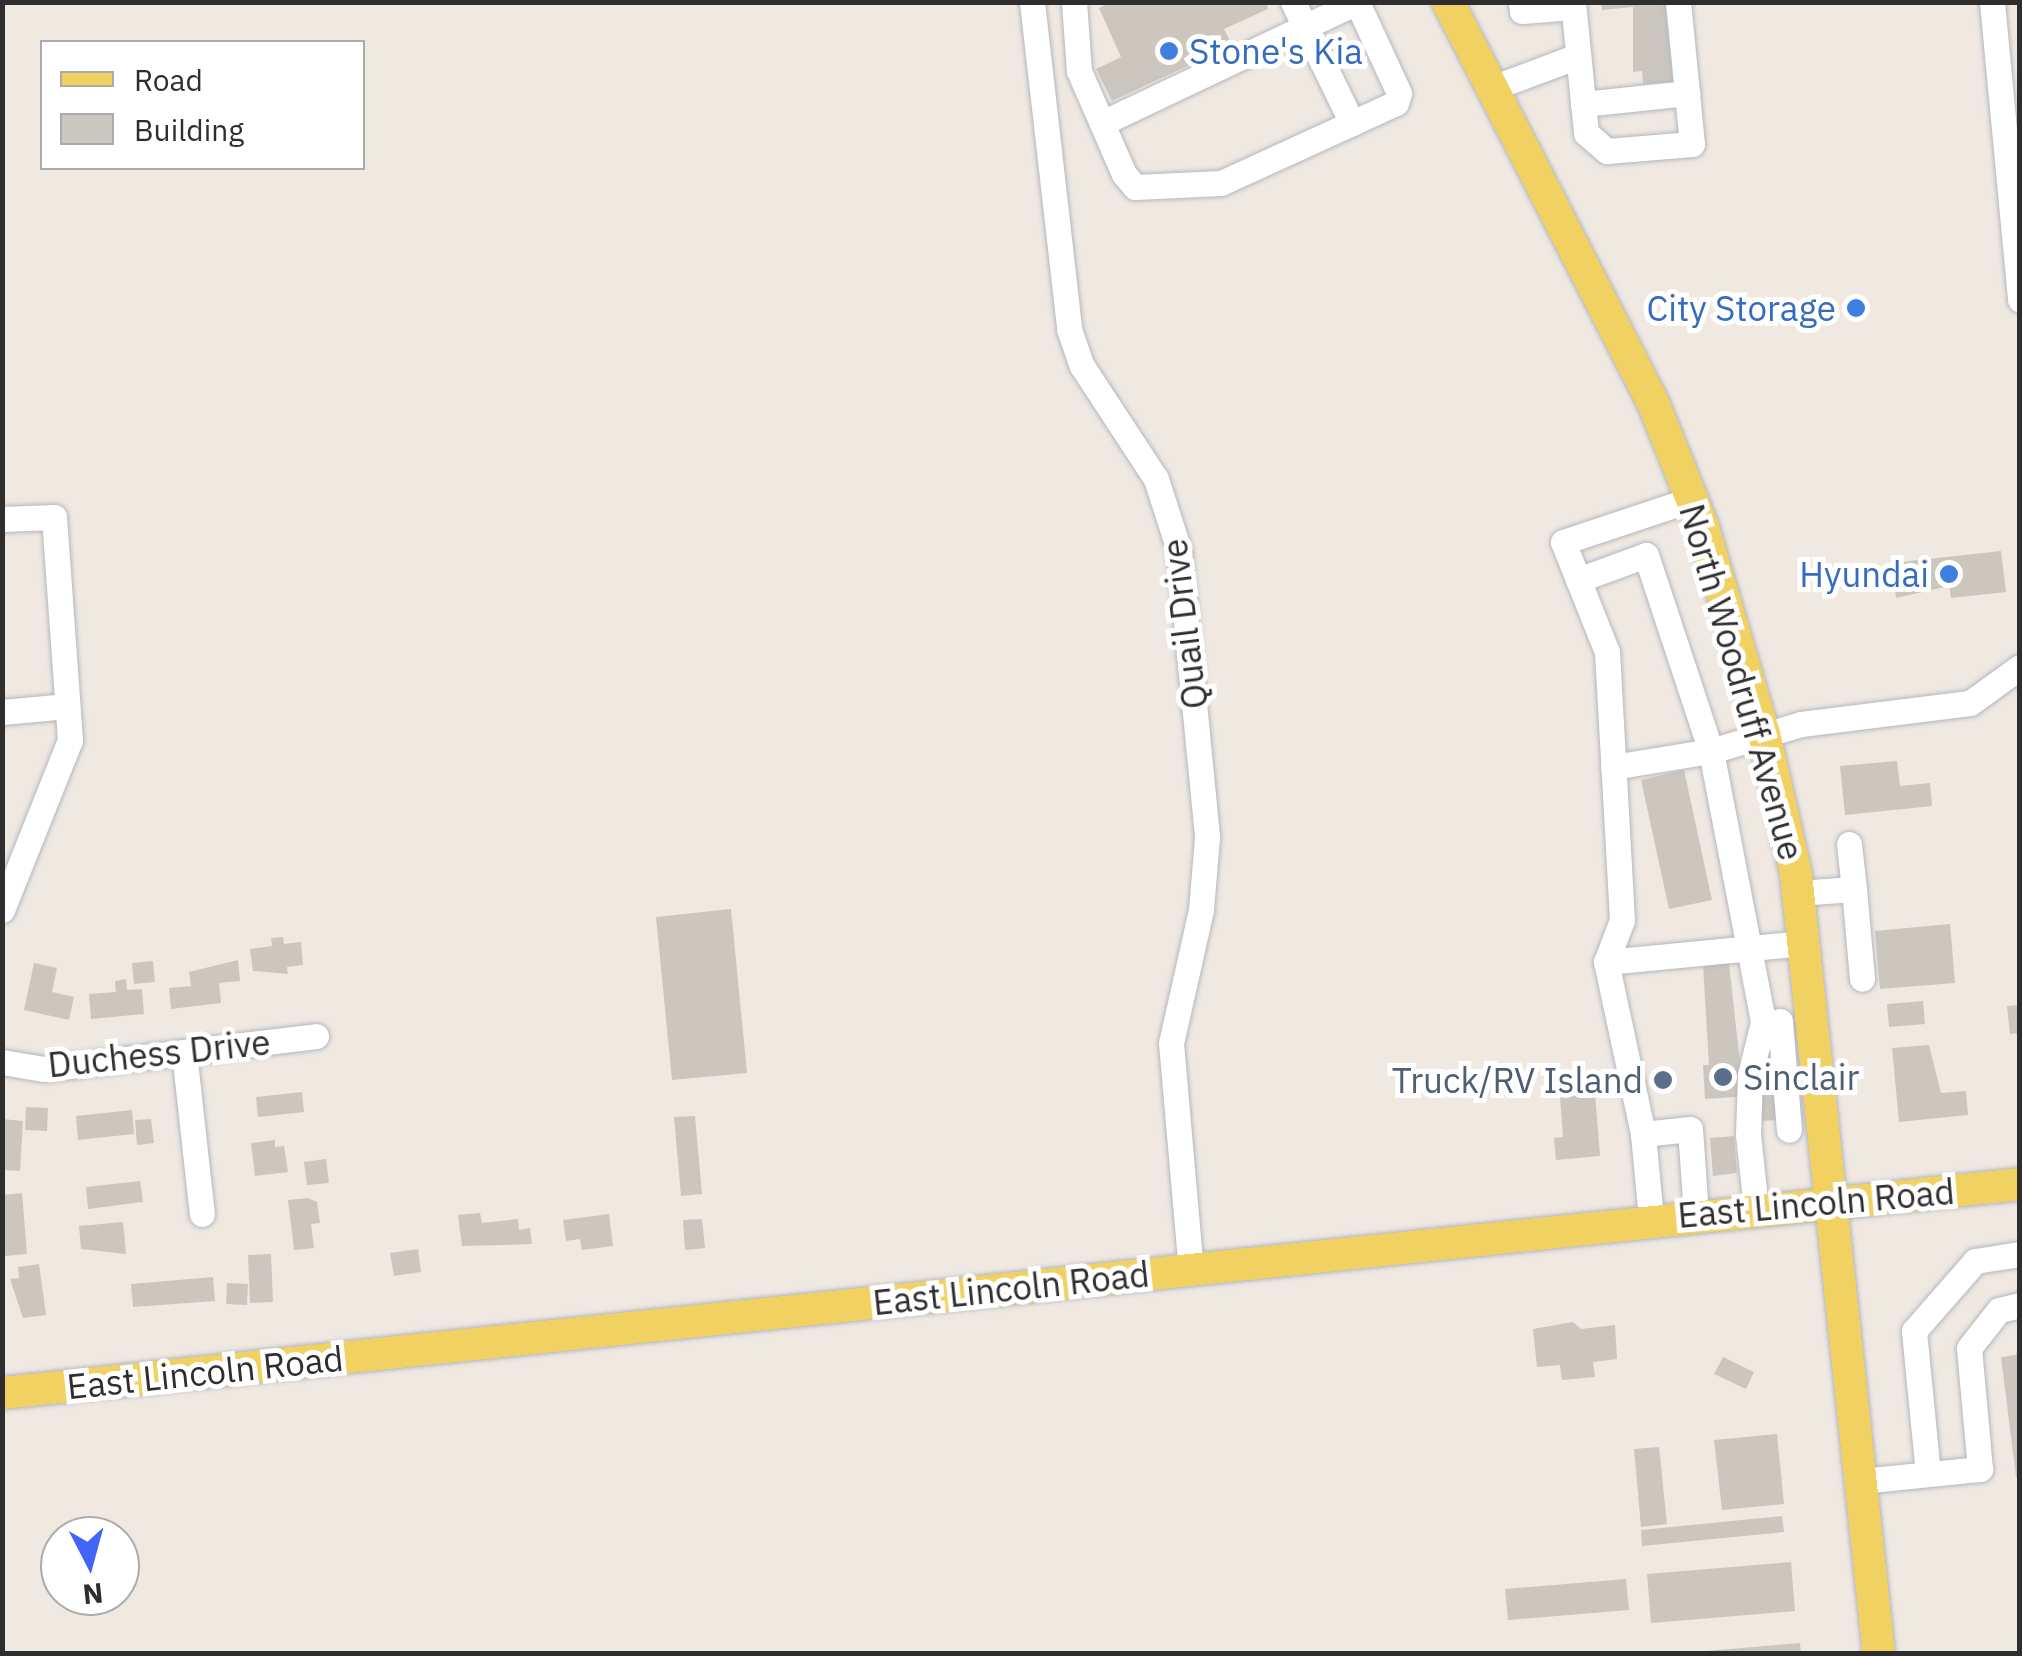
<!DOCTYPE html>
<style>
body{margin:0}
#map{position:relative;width:2022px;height:1656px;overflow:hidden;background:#efe9e1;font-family:"IBM Plex Sans",sans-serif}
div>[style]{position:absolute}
.building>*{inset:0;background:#cbc7bf}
.roads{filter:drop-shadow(0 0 2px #b4b7c1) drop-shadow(0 0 2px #b4b7c1)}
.minor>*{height:25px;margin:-12.5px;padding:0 12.5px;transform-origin:12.5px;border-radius:12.5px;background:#fff}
.major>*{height:32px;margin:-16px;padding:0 16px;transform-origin:16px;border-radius:16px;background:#f2d163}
.dots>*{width:28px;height:28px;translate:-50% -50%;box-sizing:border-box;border:5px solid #fff;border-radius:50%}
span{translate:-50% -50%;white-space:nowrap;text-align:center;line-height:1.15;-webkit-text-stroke:10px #fff;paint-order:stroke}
.shop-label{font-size:35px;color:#366cbe}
.left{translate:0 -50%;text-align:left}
.right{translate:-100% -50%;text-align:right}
.street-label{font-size:35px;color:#2e2e2e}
.service-label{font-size:35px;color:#4e5e75}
.frame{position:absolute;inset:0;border:5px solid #2e2e2e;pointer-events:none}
.legend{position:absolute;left:40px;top:40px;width:325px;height:130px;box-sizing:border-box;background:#fff;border:2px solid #ababab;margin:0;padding:12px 18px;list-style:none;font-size:30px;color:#2e2e2e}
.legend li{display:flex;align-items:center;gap:20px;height:50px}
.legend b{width:50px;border:2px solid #ababab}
.north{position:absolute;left:40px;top:1516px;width:100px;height:100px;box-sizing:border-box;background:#fff;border:2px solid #ababab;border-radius:50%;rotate:174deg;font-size:28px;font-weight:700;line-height:40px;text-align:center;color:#2e2e2e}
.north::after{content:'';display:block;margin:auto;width:35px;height:45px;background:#4264fb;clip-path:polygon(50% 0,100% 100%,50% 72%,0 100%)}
</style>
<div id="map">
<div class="building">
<div style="clip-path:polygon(1111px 2px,1266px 2px,1268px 9px,1224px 29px,1232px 45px,1112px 101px,1096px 69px,1121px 57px,1099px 8px)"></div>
<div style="clip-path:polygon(1601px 2px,1665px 2px,1673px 82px,1643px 84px,1642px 71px,1633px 72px,1633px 7px,1602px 10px)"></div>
<div style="clip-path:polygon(2001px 551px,2006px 592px,1951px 598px,1949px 586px,1896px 598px,1892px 563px)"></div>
<div style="clip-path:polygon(1897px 761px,1900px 786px,1930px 783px,1932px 806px,1845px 815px,1840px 766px)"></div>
<div style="clip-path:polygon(1684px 770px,1712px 900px,1669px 909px,1641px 780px)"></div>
<div style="clip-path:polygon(731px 909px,747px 1073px,672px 1080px,656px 917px)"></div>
<div style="clip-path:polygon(1950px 924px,1955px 983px,1880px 989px,1875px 931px)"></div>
<div style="clip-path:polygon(283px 937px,284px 944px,301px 942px,303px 965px,287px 967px,288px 974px,253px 971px,250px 949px,272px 946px,271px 938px)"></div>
<div style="clip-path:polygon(238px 960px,240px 981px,219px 983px,221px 1003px,171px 1009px,169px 988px,191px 986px,189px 972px)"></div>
<div style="clip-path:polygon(153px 961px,155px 982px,134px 984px,132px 963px)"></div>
<div style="clip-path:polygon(34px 963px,57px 968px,52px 992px,74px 997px,69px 1020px,24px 1010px)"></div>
<div style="clip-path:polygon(1729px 963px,1743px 1090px,1736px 1097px,1705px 1099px,1703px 1065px,1709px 1065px,1703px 965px)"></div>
<div style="clip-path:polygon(126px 979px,127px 990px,142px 989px,144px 1014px,91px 1019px,89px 994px,116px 992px,115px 981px)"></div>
<div style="clip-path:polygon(1923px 1001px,1925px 1024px,1889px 1027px,1887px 1004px)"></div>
<div style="clip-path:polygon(2020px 1005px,2020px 1033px,2010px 1034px,2007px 1006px)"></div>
<div style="clip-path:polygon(1929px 1045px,1941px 1093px,1966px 1091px,1968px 1115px,1899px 1122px,1892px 1048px)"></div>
<div style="clip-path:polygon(1776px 1079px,1779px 1120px,1758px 1121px,1755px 1080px)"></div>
<div style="clip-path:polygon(1594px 1080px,1600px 1156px,1556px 1160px,1554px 1138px,1563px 1137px,1559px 1083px)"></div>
<div style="clip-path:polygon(302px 1092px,304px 1112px,258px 1117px,256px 1097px)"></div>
<div style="clip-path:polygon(26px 1107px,48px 1108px,47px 1131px,25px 1130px)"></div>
<div style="clip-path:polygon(132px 1110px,134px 1134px,78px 1140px,76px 1116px)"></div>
<div style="clip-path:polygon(695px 1116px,702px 1194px,681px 1196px,674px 1117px)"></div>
<div style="clip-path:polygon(2px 1119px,23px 1121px,20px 1171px,2px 1170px)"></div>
<div style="clip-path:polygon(151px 1119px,154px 1143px,137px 1145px,135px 1120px)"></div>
<div style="clip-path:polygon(1734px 1136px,1737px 1173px,1713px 1176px,1710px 1138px)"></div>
<div style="clip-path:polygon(275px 1140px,275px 1147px,284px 1146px,288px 1172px,255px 1176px,251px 1143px)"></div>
<div style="clip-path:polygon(326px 1159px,329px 1183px,307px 1185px,304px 1162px)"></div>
<div style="clip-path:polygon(140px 1181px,143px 1202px,88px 1209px,86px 1187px)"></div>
<div style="clip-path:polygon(22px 1193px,27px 1254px,5px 1256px,2px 1195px)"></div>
<div style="clip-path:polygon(308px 1198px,317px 1202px,320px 1223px,311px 1224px,314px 1248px,294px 1250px,288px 1200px)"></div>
<div style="clip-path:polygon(480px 1213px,482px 1223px,518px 1219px,519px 1230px,530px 1228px,532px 1244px,462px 1246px,458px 1215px)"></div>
<div style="clip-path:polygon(609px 1214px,613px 1246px,582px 1250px,580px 1239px,566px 1241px,563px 1220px)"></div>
<div style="clip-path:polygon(702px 1219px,705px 1248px,685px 1250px,683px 1220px)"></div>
<div style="clip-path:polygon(123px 1222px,126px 1254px,81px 1249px,79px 1226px)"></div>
<div style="clip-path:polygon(418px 1249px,421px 1272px,394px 1276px,390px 1253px)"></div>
<div style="clip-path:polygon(271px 1254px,273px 1302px,250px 1303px,248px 1255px)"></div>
<div style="clip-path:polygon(39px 1264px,46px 1315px,23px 1318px,10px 1279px,19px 1278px,18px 1267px)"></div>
<div style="clip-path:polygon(213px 1277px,215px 1301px,133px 1307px,131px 1284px)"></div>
<div style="clip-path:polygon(227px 1283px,248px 1284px,247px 1305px,226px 1304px)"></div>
<div style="clip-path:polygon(1573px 1322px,1581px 1329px,1615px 1325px,1617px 1359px,1593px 1362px,1595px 1377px,1562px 1380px,1560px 1365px,1537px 1367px,1533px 1329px)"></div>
<div style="clip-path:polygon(2020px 1340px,2020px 1477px,2016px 1477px,2001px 1357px,2016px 1355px)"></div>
<div style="clip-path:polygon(1723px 1357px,1754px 1372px,1746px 1389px,1714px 1374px)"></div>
<div style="clip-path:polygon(1777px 1434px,1784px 1504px,1722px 1510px,1714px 1440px)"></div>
<div style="clip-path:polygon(1659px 1447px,1667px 1524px,1641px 1527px,1634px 1449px)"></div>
<div style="clip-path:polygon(1782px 1516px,1784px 1532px,1642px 1546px,1641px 1530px)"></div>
<div style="clip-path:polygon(1791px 1562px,1795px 1611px,1651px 1623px,1647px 1574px)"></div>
<div style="clip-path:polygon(1626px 1579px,1629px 1610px,1508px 1620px,1505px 1589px)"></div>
<div style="clip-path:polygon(1800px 1643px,1801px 1654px,1706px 1654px,1706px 1651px)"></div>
</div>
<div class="roads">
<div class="minor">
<div style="left:1032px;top:2px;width:329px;rotate:83.5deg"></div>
<div style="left:1069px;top:329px;width:39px;rotate:71deg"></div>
<div style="left:1082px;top:366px;width:135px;rotate:56.8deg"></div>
<div style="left:1156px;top:479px;width:75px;rotate:72.1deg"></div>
<div style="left:1179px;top:550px;width:288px;rotate:84.4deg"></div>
<div style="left:1207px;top:837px;width:73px;rotate:94.7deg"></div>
<div style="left:1201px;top:910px;width:136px;rotate:102.7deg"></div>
<div style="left:1171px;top:1043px;width:228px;rotate:85deg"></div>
<div style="left:1074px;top:2px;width:69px;rotate:85.9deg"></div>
<div style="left:1079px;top:71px;width:112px;rotate:66.4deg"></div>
<div style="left:1124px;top:174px;width:17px;rotate:50deg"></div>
<div style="left:1135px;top:187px;width:86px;rotate:-2.7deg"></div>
<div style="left:1221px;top:183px;width:192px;rotate:-24.6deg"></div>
<div style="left:1396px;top:103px;width:10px;rotate:-73deg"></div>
<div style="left:1399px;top:93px;width:100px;rotate:-114.8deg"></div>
<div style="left:1357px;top:2px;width:282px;rotate:154.6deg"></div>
<div style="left:1293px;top:2px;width:135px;rotate:64deg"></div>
<div style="left:1521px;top:2px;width:9px;rotate:84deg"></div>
<div style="left:1522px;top:11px;width:51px;rotate:-4.5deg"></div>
<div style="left:1573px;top:2px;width:132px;rotate:84.3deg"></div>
<div style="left:1586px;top:133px;width:28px;rotate:41deg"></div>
<div style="left:1607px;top:151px;width:85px;rotate:-4.7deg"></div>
<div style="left:1692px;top:144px;width:143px;rotate:-95.6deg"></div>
<div style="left:1992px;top:2px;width:299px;rotate:84.6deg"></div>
<div style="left:1495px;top:87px;width:89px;rotate:-20.5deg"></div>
<div style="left:1583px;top:104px;width:105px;rotate:-6deg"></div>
<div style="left:2px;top:519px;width:52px;rotate:-2.2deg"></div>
<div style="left:54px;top:517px;width:224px;rotate:85.9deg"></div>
<div style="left:70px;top:740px;width:183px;rotate:111.8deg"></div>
<div style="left:1578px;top:580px;width:72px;rotate:-20.2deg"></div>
<div style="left:1646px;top:555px;width:206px;rotate:71.7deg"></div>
<div style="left:1711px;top:751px;width:276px;rotate:79.1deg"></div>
<div style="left:1763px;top:1022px;width:55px;rotate:103.8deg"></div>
<div style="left:1750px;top:1075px;width:59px;rotate:91.9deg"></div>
<div style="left:1748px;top:1134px;width:75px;rotate:83.9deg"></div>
<div style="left:2px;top:712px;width:65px;rotate:-5.3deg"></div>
<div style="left:1613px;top:767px;width:99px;rotate:-9.3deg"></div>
<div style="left:1711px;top:751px;width:94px;rotate:-16.7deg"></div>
<div style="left:1801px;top:724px;width:170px;rotate:-7.1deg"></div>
<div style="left:1970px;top:703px;width:62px;rotate:-35.8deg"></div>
<div style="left:1849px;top:844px;width:45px;rotate:83.7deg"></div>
<div style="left:1798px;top:893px;width:56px;rotate:-4.1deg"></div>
<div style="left:1854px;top:889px;width:90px;rotate:84.9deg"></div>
<div style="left:1606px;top:962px;width:45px;rotate:-69.1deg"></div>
<div style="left:1622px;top:920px;width:268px;rotate:-93.2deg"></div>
<div style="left:1607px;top:652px;width:118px;rotate:-111.8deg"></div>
<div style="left:1563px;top:542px;width:136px;rotate:-18.4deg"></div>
<div style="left:1780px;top:1021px;width:109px;rotate:85.3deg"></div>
<div style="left:184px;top:1052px;width:163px;rotate:83.7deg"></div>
<div style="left:2px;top:1062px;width:43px;rotate:9.5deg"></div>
<div style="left:44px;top:1069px;width:274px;rotate:-6.9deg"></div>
<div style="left:1643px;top:1134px;width:176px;rotate:-102.1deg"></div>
<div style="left:1606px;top:962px;width:199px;rotate:-5.5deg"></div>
<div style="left:1651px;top:1219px;width:85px;rotate:-95.4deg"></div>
<div style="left:1643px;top:1134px;width:47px;rotate:-6.1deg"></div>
<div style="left:1690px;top:1129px;width:85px;rotate:86deg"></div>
<div style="left:1928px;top:1474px;width:144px;rotate:-95.6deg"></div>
<div style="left:1914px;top:1331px;width:93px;rotate:-48.9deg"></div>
<div style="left:1975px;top:1261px;width:46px;rotate:-8.8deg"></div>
<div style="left:1861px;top:1481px;width:120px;rotate:-5.8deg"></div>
<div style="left:1980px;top:1469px;width:121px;rotate:-95.2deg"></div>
<div style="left:1969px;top:1348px;width:48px;rotate:-51.7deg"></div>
<div style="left:1999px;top:1310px;width:22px;rotate:-13deg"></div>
</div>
<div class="major">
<div style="left:1448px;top:2px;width:453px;rotate:62.9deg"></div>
<div style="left:1654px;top:405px;width:131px;rotate:68.1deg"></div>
<div style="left:1703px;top:527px;width:216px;rotate:73.6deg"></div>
<div style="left:1764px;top:734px;width:144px;rotate:77.1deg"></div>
<div style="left:1796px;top:874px;width:784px;rotate:83.93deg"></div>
<div style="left:2px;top:1393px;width:2029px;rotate:-5.91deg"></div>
</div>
</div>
<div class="dots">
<div style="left:1169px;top:51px;background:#3f7fe0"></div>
<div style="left:1856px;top:308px;background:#3f7fe0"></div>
<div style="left:1949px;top:574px;background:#3f7fe0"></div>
<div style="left:1723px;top:1077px;background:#5c6f8a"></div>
<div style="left:1663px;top:1080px;background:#5c6f8a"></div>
</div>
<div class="shop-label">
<span class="left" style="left:1189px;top:51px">Stone's Kia</span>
<span class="right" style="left:1836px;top:308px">City Storage</span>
<span class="right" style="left:1929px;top:574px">Hyundai</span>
</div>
<div class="street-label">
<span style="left:1184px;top:624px;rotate:-97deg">Quail Drive</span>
<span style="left:1742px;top:682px;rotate:74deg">North Woodruff Avenue</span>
<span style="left:159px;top:1053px;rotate:-6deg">Duchess Drive</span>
<span style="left:1816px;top:1203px;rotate:-5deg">East Lincoln Road</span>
<span style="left:1011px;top:1288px;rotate:-6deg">East Lincoln Road</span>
<span style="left:205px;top:1372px;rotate:-6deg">East Lincoln Road</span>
</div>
<div class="service-label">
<span class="left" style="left:1743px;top:1077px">Sinclair</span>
<span class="right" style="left:1643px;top:1080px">Truck/RV Island</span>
</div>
<div class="frame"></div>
<ul class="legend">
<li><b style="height:12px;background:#f2d163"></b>Road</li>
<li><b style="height:28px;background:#cbc7bf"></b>Building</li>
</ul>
<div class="north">N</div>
</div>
